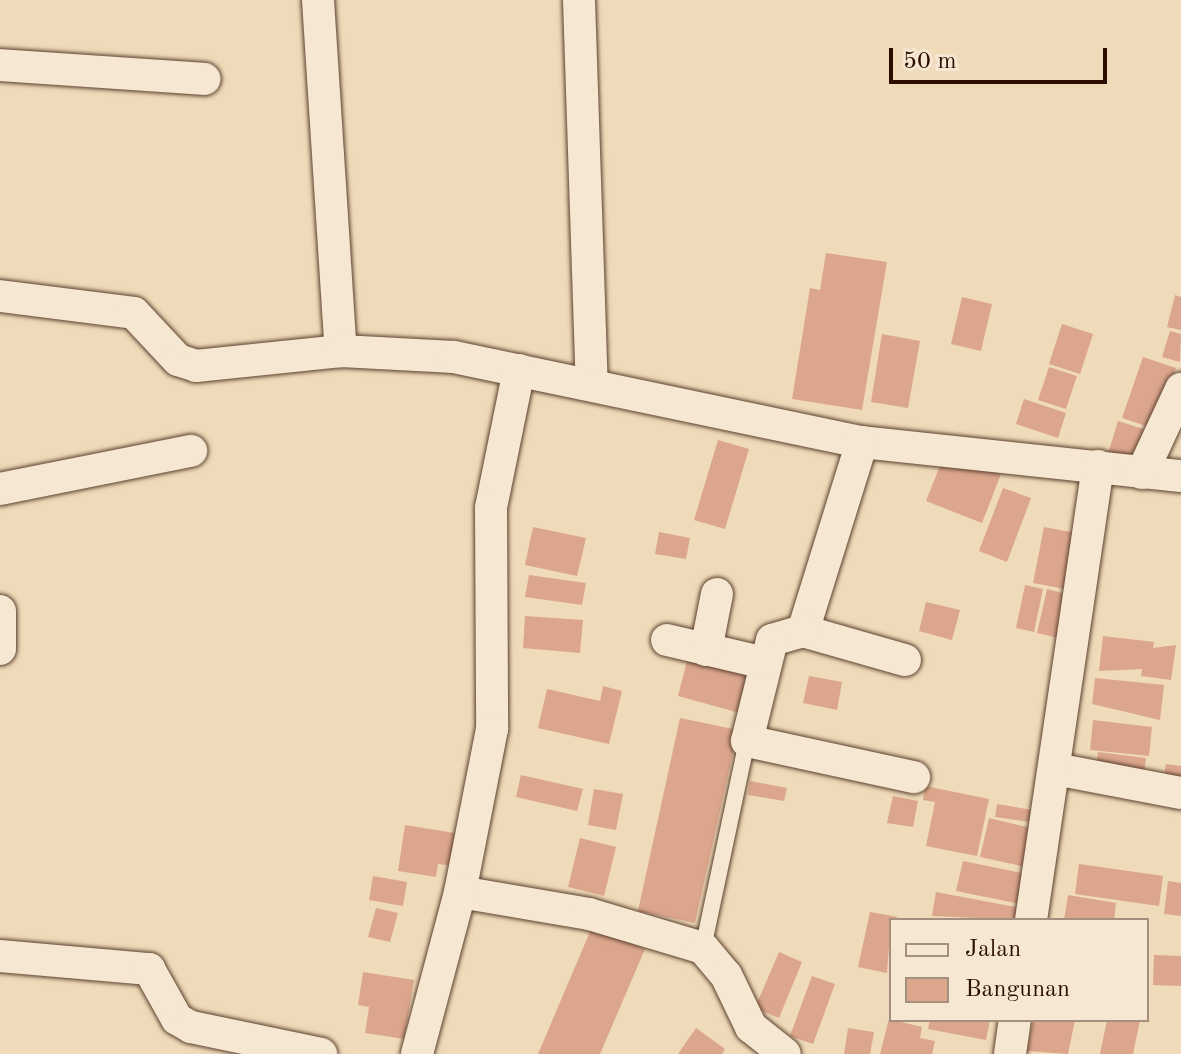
<!DOCTYPE html>
<style>
body{margin:0}
#map{position:relative;width:1181px;height:1054px;overflow:hidden;background:#efdab9;font-family:"Old Standard TT",serif}
div>[style]{position:absolute}
.building>*{inset:0;background:#dca68d}
.roads{filter:drop-shadow(0 0 2px #5c412e) drop-shadow(0 0 2px #5c412e)}
.lane>*{height:16px;margin:-8px;padding:0 8px;transform-origin:8px;border-radius:8px;background:#f5e7d2}
.street>*{height:32px;margin:-16px;padding:0 16px;transform-origin:16px;border-radius:16px;background:#f5e7d2}
span{translate:-50% -50%;white-space:nowrap;text-align:center;line-height:1.15;-webkit-text-stroke:7px #f5e7d2;paint-order:stroke}
.legend{position:absolute;left:889px;top:918px;width:260px;height:104px;box-sizing:border-box;background:#f5e7d2;border:2px solid #a4907e;margin:0;padding:10px 14px;list-style:none;font-size:24px;color:#2b0e00}
.legend li{display:flex;align-items:center;gap:16px;height:40px}
.legend b{width:40px;border:2px solid #a4907e}
.scale{position:absolute;left:889px;top:48px;width:218px;height:36px;box-sizing:border-box;border:4px solid #2b0e00;border-top:0;padding-left:10px;font-size:24px;line-height:28px;white-space:nowrap;color:#2b0e00;-webkit-text-stroke:6px #f5e7d2;paint-order:stroke}
</style>
<div id="map">
<div class="building">
<div style="clip-path:polygon(826px 253px,887px 262px,862px 410px,792px 399px,810px 288px,820px 290px)"></div>
<div style="clip-path:polygon(1175px 295px,1181px 297px,1181px 330px,1167px 327px)"></div>
<div style="clip-path:polygon(962px 297px,992px 304px,981px 351px,951px 344px)"></div>
<div style="clip-path:polygon(1062px 324px,1093px 334px,1080px 374px,1049px 364px)"></div>
<div style="clip-path:polygon(1170px 331px,1181px 334px,1180px 362px,1162px 357px)"></div>
<div style="clip-path:polygon(882px 334px,920px 341px,908px 408px,871px 402px)"></div>
<div style="clip-path:polygon(1143px 357px,1176px 368px,1155px 429px,1122px 418px)"></div>
<div style="clip-path:polygon(1049px 367px,1077px 376px,1066px 409px,1038px 400px)"></div>
<div style="clip-path:polygon(1024px 399px,1066px 413px,1058px 438px,1016px 424px)"></div>
<div style="clip-path:polygon(1118px 421px,1150px 431px,1139px 466px,1107px 457px)"></div>
<div style="clip-path:polygon(718px 440px,749px 449px,725px 529px,694px 520px)"></div>
<div style="clip-path:polygon(945px 453px,1001px 474px,982px 523px,926px 501px)"></div>
<div style="clip-path:polygon(1003px 488px,1031px 498px,1007px 562px,979px 551px)"></div>
<div style="clip-path:polygon(533px 527px,586px 538px,577px 576px,525px 565px)"></div>
<div style="clip-path:polygon(1044px 527px,1082px 534px,1071px 590px,1033px 583px)"></div>
<div style="clip-path:polygon(659px 532px,690px 538px,686px 559px,655px 554px)"></div>
<div style="clip-path:polygon(529px 575px,586px 583px,582px 605px,525px 597px)"></div>
<div style="clip-path:polygon(1025px 585px,1043px 589px,1034px 632px,1016px 628px)"></div>
<div style="clip-path:polygon(1047px 589px,1070px 595px,1059px 638px,1037px 633px)"></div>
<div style="clip-path:polygon(926px 602px,960px 610px,952px 640px,919px 631px)"></div>
<div style="clip-path:polygon(525px 616px,583px 620px,580px 653px,523px 648px)"></div>
<div style="clip-path:polygon(1103px 636px,1154px 642px,1153px 648px,1176px 645px,1171px 680px,1141px 676px,1142px 669px,1099px 671px)"></div>
<div style="clip-path:polygon(688px 657px,751px 674px,740px 713px,678px 696px)"></div>
<div style="clip-path:polygon(809px 676px,842px 682px,837px 710px,803px 703px)"></div>
<div style="clip-path:polygon(1095px 678px,1164px 685px,1160px 720px,1092px 704px)"></div>
<div style="clip-path:polygon(603px 686px,622px 691px,609px 744px,538px 728px,547px 689px,600px 701px)"></div>
<div style="clip-path:polygon(680px 718px,738px 730px,695px 923px,638px 911px)"></div>
<div style="clip-path:polygon(1093px 720px,1152px 727px,1149px 756px,1090px 750px)"></div>
<div style="clip-path:polygon(1098px 752px,1146px 758px,1143px 782px,1095px 775px)"></div>
<div style="clip-path:polygon(1166px 764px,1181px 766px,1181px 790px,1162px 787px)"></div>
<div style="clip-path:polygon(521px 775px,583px 789px,577px 811px,516px 797px)"></div>
<div style="clip-path:polygon(750px 781px,787px 788px,784px 801px,748px 795px)"></div>
<div style="clip-path:polygon(925px 786px,989px 799px,977px 856px,926px 846px,935px 802px,923px 800px)"></div>
<div style="clip-path:polygon(594px 789px,623px 794px,616px 830px,588px 825px)"></div>
<div style="clip-path:polygon(893px 796px,918px 801px,913px 827px,887px 823px)"></div>
<div style="clip-path:polygon(997px 804px,1032px 810px,1030px 822px,995px 817px)"></div>
<div style="clip-path:polygon(989px 818px,1039px 830px,1030px 868px,980px 857px)"></div>
<div style="clip-path:polygon(405px 825px,461px 834px,456px 866px,438px 864px,436px 877px,398px 871px)"></div>
<div style="clip-path:polygon(580px 838px,616px 847px,604px 896px,568px 887px)"></div>
<div style="clip-path:polygon(963px 861px,1027px 874px,1021px 904px,956px 891px)"></div>
<div style="clip-path:polygon(1079px 864px,1163px 876px,1159px 906px,1075px 894px)"></div>
<div style="clip-path:polygon(373px 876px,407px 882px,403px 906px,369px 900px)"></div>
<div style="clip-path:polygon(1168px 881px,1181px 883px,1181px 916px,1164px 914px)"></div>
<div style="clip-path:polygon(936px 892px,1020px 908px,1018px 920px,932px 916px)"></div>
<div style="clip-path:polygon(1068px 895px,1116px 903px,1114px 920px,1064px 920px)"></div>
<div style="clip-path:polygon(376px 908px,398px 913px,390px 942px,368px 937px)"></div>
<div style="clip-path:polygon(870px 912px,898px 917px,891px 920px,887px 973px,858px 967px)"></div>
<div style="clip-path:polygon(592px 927px,645px 949px,600px 1054px,538px 1054px)"></div>
<div style="clip-path:polygon(779px 952px,802px 962px,779px 1018px,755px 1008px)"></div>
<div style="clip-path:polygon(1154px 955px,1181px 956px,1181px 986px,1153px 985px)"></div>
<div style="clip-path:polygon(363px 972px,414px 980px,404px 1039px,365px 1033px,369px 1007px,358px 1005px)"></div>
<div style="clip-path:polygon(812px 976px,835px 984px,813px 1044px,790px 1036px)"></div>
<div style="clip-path:polygon(889px 1019px,922px 1027px,920px 1038px,935px 1041px,932px 1054px,880px 1054px)"></div>
<div style="clip-path:polygon(930px 1020px,990px 1020px,986px 1040px,928px 1029px)"></div>
<div style="clip-path:polygon(1033px 1020px,1075px 1020px,1068px 1054px,1027px 1051px)"></div>
<div style="clip-path:polygon(1107px 1020px,1140px 1020px,1133px 1054px,1100px 1054px)"></div>
<div style="clip-path:polygon(696px 1028px,725px 1049px,722px 1054px,678px 1054px)"></div>
<div style="clip-path:polygon(848px 1028px,874px 1032px,870px 1054px,844px 1054px)"></div>
</div>
<div class="roads">
<div class="lane">
<div style="left:703px;top:948px;width:212px;rotate:-78deg"></div>
</div>
<div class="street">
<div style="left:318px;top:0;width:352px;rotate:86.3deg"></div>
<div style="left:579px;top:0;width:384px;rotate:88.1deg"></div>
<div style="left:0;top:65px;width:205px;rotate:3.9deg"></div>
<div style="left:0;top:296px;width:135px;rotate:7.2deg"></div>
<div style="left:134px;top:313px;width:64px;rotate:46.9deg"></div>
<div style="left:178px;top:360px;width:19px;rotate:18deg"></div>
<div style="left:196px;top:366px;width:146px;rotate:-5.9deg"></div>
<div style="left:341px;top:351px;width:113px;rotate:3deg"></div>
<div style="left:454px;top:357px;width:417px;rotate:11.8deg"></div>
<div style="left:862px;top:442px;width:321px;rotate:6.1deg"></div>
<div style="left:519px;top:370px;width:141px;rotate:101.5deg"></div>
<div style="left:491px;top:508px;width:221px;rotate:89.7deg"></div>
<div style="left:492px;top:729px;width:166px;rotate:101.1deg"></div>
<div style="left:460px;top:892px;width:131px;rotate:9.7deg"></div>
<div style="left:589px;top:914px;width:119px;rotate:16.6deg"></div>
<div style="left:703px;top:948px;width:35px;rotate:50deg"></div>
<div style="left:726px;top:975px;width:58px;rotate:64.3deg"></div>
<div style="left:751px;top:1027px;width:43px;rotate:38.5deg"></div>
<div style="left:862px;top:442px;width:198px;rotate:107.3deg"></div>
<div style="left:803px;top:631px;width:106px;rotate:15.9deg"></div>
<div style="left:1142px;top:473px;width:93px;rotate:-65.1deg"></div>
<div style="left:0;top:489px;width:195px;rotate:-11.3deg"></div>
<div style="left:0;top:611px;width:38px;rotate:90deg"></div>
<div style="left:803px;top:631px;width:32px;rotate:164deg"></div>
<div style="left:772px;top:640px;width:104px;rotate:103.9deg"></div>
<div style="left:747px;top:741px;width:171px;rotate:12.2deg"></div>
<div style="left:667px;top:640px;width:101px;rotate:13.2deg"></div>
<div style="left:706px;top:650px;width:57px;rotate:-78.9deg"></div>
<div style="left:1055px;top:769px;width:128px;rotate:10.8deg"></div>
<div style="left:1031px;top:920px;width:459px;rotate:-81.6deg"></div>
<div style="left:0;top:956px;width:150px;rotate:5deg"></div>
<div style="left:149px;top:969px;width:57px;rotate:60.8deg"></div>
<div style="left:177px;top:1019px;width:16px;rotate:30deg"></div>
<div style="left:191px;top:1027px;width:133px;rotate:11.7deg"></div>
<div style="left:417px;top:1054px;width:168px;rotate:-75.1deg"></div>
<div style="left:1010px;top:1054px;width:34px;rotate:-82deg"></div>
</div>
</div>
<ul class="legend">
<li><b style="height:10px;background:#f5e7d2"></b>Jalan</li>
<li><b style="height:22px;background:#dca68d"></b>Bangunan</li>
</ul>
<div class="scale">50 m</div>
</div>
